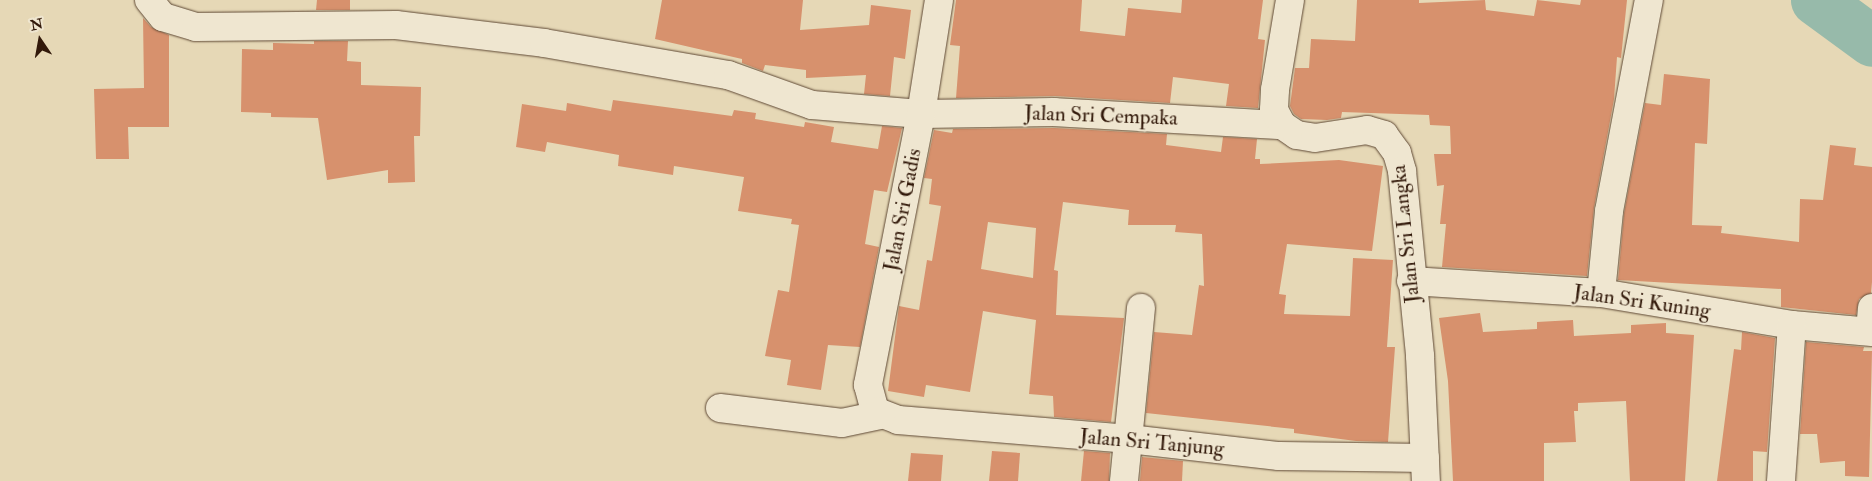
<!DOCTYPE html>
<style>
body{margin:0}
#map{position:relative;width:1872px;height:481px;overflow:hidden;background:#e6d8b6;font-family:"IM FELL Double Pica",serif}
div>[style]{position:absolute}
.river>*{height:51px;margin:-25.5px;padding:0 25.5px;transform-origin:25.5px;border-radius:25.5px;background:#97baaa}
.building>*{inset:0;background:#d7916d}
.roads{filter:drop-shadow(0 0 1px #5f4935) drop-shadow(0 0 1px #5f4935)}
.street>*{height:28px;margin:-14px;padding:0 14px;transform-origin:14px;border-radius:14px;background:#efe6d0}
.secondary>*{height:28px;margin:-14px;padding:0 14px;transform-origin:14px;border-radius:14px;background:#efe6d0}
span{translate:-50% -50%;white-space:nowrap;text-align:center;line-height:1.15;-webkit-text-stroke:4px #efe6d0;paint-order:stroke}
.street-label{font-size:21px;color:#32190a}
.north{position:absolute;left:15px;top:15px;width:50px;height:50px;-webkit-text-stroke:4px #efe6d0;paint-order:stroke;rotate:348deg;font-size:14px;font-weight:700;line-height:20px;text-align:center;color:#32190a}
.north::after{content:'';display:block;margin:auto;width:18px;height:22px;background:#32190a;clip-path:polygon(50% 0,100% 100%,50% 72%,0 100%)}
</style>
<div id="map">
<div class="river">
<div style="left:1816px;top:0;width:69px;rotate:36.2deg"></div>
</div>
<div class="building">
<div style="clip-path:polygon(317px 0,350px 0,350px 10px,316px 10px)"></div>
<div style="clip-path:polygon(662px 0,803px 0,800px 30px,869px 25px,871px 5px,911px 10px,905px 59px,894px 57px,890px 96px,864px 94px,866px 75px,806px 78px,806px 70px,765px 65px,763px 71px,742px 63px,742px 59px,655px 39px)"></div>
<div style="clip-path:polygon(956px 0,1082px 0,1080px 31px,1125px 36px,1128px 8px,1181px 13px,1182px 0,1263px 0,1258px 39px,1265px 40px,1258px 108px,1226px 106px,1229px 84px,1173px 77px,1170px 103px,1055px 96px,956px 98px,960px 46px,950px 45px)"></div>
<div style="clip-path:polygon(1357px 0,1419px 0,1419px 3px,1485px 0,1486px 10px,1534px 16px,1537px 0,1580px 5px,1581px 0,1627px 0,1621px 58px,1617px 57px,1614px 99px,1594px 208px,1587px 276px,1442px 267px,1446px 224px,1440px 224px,1444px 185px,1437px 186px,1434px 154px,1451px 154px,1450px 126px,1430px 125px,1429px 115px,1342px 112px,1341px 118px,1327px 120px,1301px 119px,1294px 114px,1290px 106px,1295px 68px,1309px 68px,1311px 39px,1355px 41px)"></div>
<div style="clip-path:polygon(143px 18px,151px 27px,169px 35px,169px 127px,128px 127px,129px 159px,96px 159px,94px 89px,144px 88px)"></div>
<div style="clip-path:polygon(314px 41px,348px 41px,347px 61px,361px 62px,361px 85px,421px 87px,420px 136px,414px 136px,415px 182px,388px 183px,388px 170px,327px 180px,318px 118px,271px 117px,271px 113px,241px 112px,242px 49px,273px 50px,273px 43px,314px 44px)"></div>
<div style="clip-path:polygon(1664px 74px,1710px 79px,1707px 144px,1695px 143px,1692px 225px,1722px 226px,1721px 233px,1799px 242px,1800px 199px,1823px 200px,1830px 145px,1856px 148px,1854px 165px,1872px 167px,1872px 282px,1871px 293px,1859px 299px,1856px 315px,1781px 307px,1781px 289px,1618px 280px,1624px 213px,1645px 103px,1661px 105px)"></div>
<div style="clip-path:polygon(613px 100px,732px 116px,734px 110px,756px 113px,755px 119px,804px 127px,805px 122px,834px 127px,831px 142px,878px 149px,882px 126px,902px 128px,887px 192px,874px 190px,865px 244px,879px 247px,860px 347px,828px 345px,821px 390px,787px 385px,791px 360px,765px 356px,778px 290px,789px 292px,799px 225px,791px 224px,792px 219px,738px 211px,744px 177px,674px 166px,673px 175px,618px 166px,619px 155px,547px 142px,545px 152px,516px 147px,522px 104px,566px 111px,567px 103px,611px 111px)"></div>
<div style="clip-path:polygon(evenodd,1054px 128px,1167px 134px,1166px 145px,1221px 152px,1223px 137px,1257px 139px,1255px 159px,1260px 159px,1260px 164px,1339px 160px,1383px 166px,1372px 251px,1287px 244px,1279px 294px,1286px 295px,1284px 314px,1350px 316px,1353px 258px,1393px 260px,1387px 347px,1395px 347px,1388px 442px,1356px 441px,1294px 433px,1294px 429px,1146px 413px,1154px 332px,1192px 335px,1199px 285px,1204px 286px,1202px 234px,1175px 232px,1176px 225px,1128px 225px,1129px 210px,1063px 202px,1054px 270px,1058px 271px,1056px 315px,1124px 318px,1111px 422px,1054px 417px,1053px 396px,1029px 394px,1036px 320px,983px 311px,970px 392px,926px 385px,924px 397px,888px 391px,899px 306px,919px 310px,927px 260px,932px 261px,941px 206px,929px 204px,932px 179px,924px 178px,934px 130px,952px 133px,953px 129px,1054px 128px,988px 222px,1036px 228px,1033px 278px,981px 269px,988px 222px)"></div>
<div style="clip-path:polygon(1480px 313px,1483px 332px,1537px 329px,1537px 322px,1573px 320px,1574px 336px,1631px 333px,1631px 325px,1666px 323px,1666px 333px,1694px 335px,1685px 481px,1630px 481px,1626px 401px,1578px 403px,1578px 411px,1574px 411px,1576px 442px,1544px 443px,1544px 481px,1453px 481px,1448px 381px,1439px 318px)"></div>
<div style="clip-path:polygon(1742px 332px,1775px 338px,1767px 452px,1753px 451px,1753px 481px,1717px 481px,1734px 349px,1741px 350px)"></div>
<div style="clip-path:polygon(1806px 342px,1864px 347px,1863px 351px,1872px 351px,1869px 477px,1845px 476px,1845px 461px,1820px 463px,1817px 434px,1800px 434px)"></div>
<div style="clip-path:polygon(992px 451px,1020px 453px,1018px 481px,989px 481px)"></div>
<div style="clip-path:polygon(1084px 451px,1110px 453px,1109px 481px,1081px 481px)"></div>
<div style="clip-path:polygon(911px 453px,943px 455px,941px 481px,908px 481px)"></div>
<div style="clip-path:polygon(1142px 457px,1183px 461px,1182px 481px,1140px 481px)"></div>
</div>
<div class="roads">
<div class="street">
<div style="left:149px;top:0;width:22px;rotate:51deg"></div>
<div style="left:163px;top:17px;width:34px;rotate:17deg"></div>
<div style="left:196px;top:27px;width:200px;rotate:-0.6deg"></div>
<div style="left:396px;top:25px;width:149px;rotate:6.9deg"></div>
<div style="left:544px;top:43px;width:187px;rotate:9.9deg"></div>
<div style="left:728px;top:75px;width:89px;rotate:19.7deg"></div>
<div style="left:812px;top:105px;width:109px;rotate:4.7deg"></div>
<div style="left:921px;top:114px;width:133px;rotate:-0.9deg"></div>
<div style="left:1054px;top:112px;width:228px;rotate:3.3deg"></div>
<div style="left:939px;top:0;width:115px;rotate:99deg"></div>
<div style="left:921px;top:114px;width:276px;rotate:101.1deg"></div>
<div style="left:868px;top:385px;width:27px;rotate:75deg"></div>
<div style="left:875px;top:411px;width:25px;rotate:21deg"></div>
<div style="left:898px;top:420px;width:232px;rotate:4.7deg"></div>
<div style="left:1129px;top:439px;width:151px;rotate:6.5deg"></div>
<div style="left:1279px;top:456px;width:146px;rotate:0.8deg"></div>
<div style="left:1411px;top:281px;width:190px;rotate:3.6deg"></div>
<div style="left:1601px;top:293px;width:194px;rotate:9.5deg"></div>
<div style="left:1792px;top:325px;width:80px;rotate:5deg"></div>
<div style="left:1601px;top:293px;width:82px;rotate:-84.4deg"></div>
<div style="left:1609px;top:211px;width:215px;rotate:-79.3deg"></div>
<div style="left:1870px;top:331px;width:23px;rotate:-85deg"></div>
<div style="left:720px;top:408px;width:123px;rotate:7deg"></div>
<div style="left:842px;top:423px;width:40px;rotate:-12deg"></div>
<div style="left:1124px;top:481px;width:174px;rotate:-84.4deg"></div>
<div style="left:1781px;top:481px;width:156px;rotate:-86deg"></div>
</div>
<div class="secondary">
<div style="left:1290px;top:0;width:91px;rotate:99.5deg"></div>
<div style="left:1275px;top:90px;width:20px;rotate:93deg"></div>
<div style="left:1274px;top:110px;width:17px;rotate:62deg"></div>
<div style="left:1282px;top:125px;width:18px;rotate:34deg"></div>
<div style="left:1297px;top:135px;width:18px;rotate:9deg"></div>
<div style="left:1315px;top:138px;width:53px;rotate:-8.7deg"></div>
<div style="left:1367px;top:130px;width:18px;rotate:16deg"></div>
<div style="left:1384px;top:135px;width:22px;rotate:54deg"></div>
<div style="left:1397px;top:153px;width:19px;rotate:74deg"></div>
<div style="left:1402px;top:171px;width:186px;rotate:84.4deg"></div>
<div style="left:1420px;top:356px;width:125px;rotate:87.3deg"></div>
</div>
</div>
<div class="street-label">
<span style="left:1101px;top:116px;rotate:2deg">Jalan Sri Cempaka</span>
<span style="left:903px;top:210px;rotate:-79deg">Jalan Sri Gadis</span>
<span style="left:1406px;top:234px;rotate:-96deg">Jalan Sri Langka</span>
<span style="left:1642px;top:302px;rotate:8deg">Jalan Sri Kuning</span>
<span style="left:1152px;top:443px;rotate:5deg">Jalan Sri Tanjung</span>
</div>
<div class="north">N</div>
</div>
